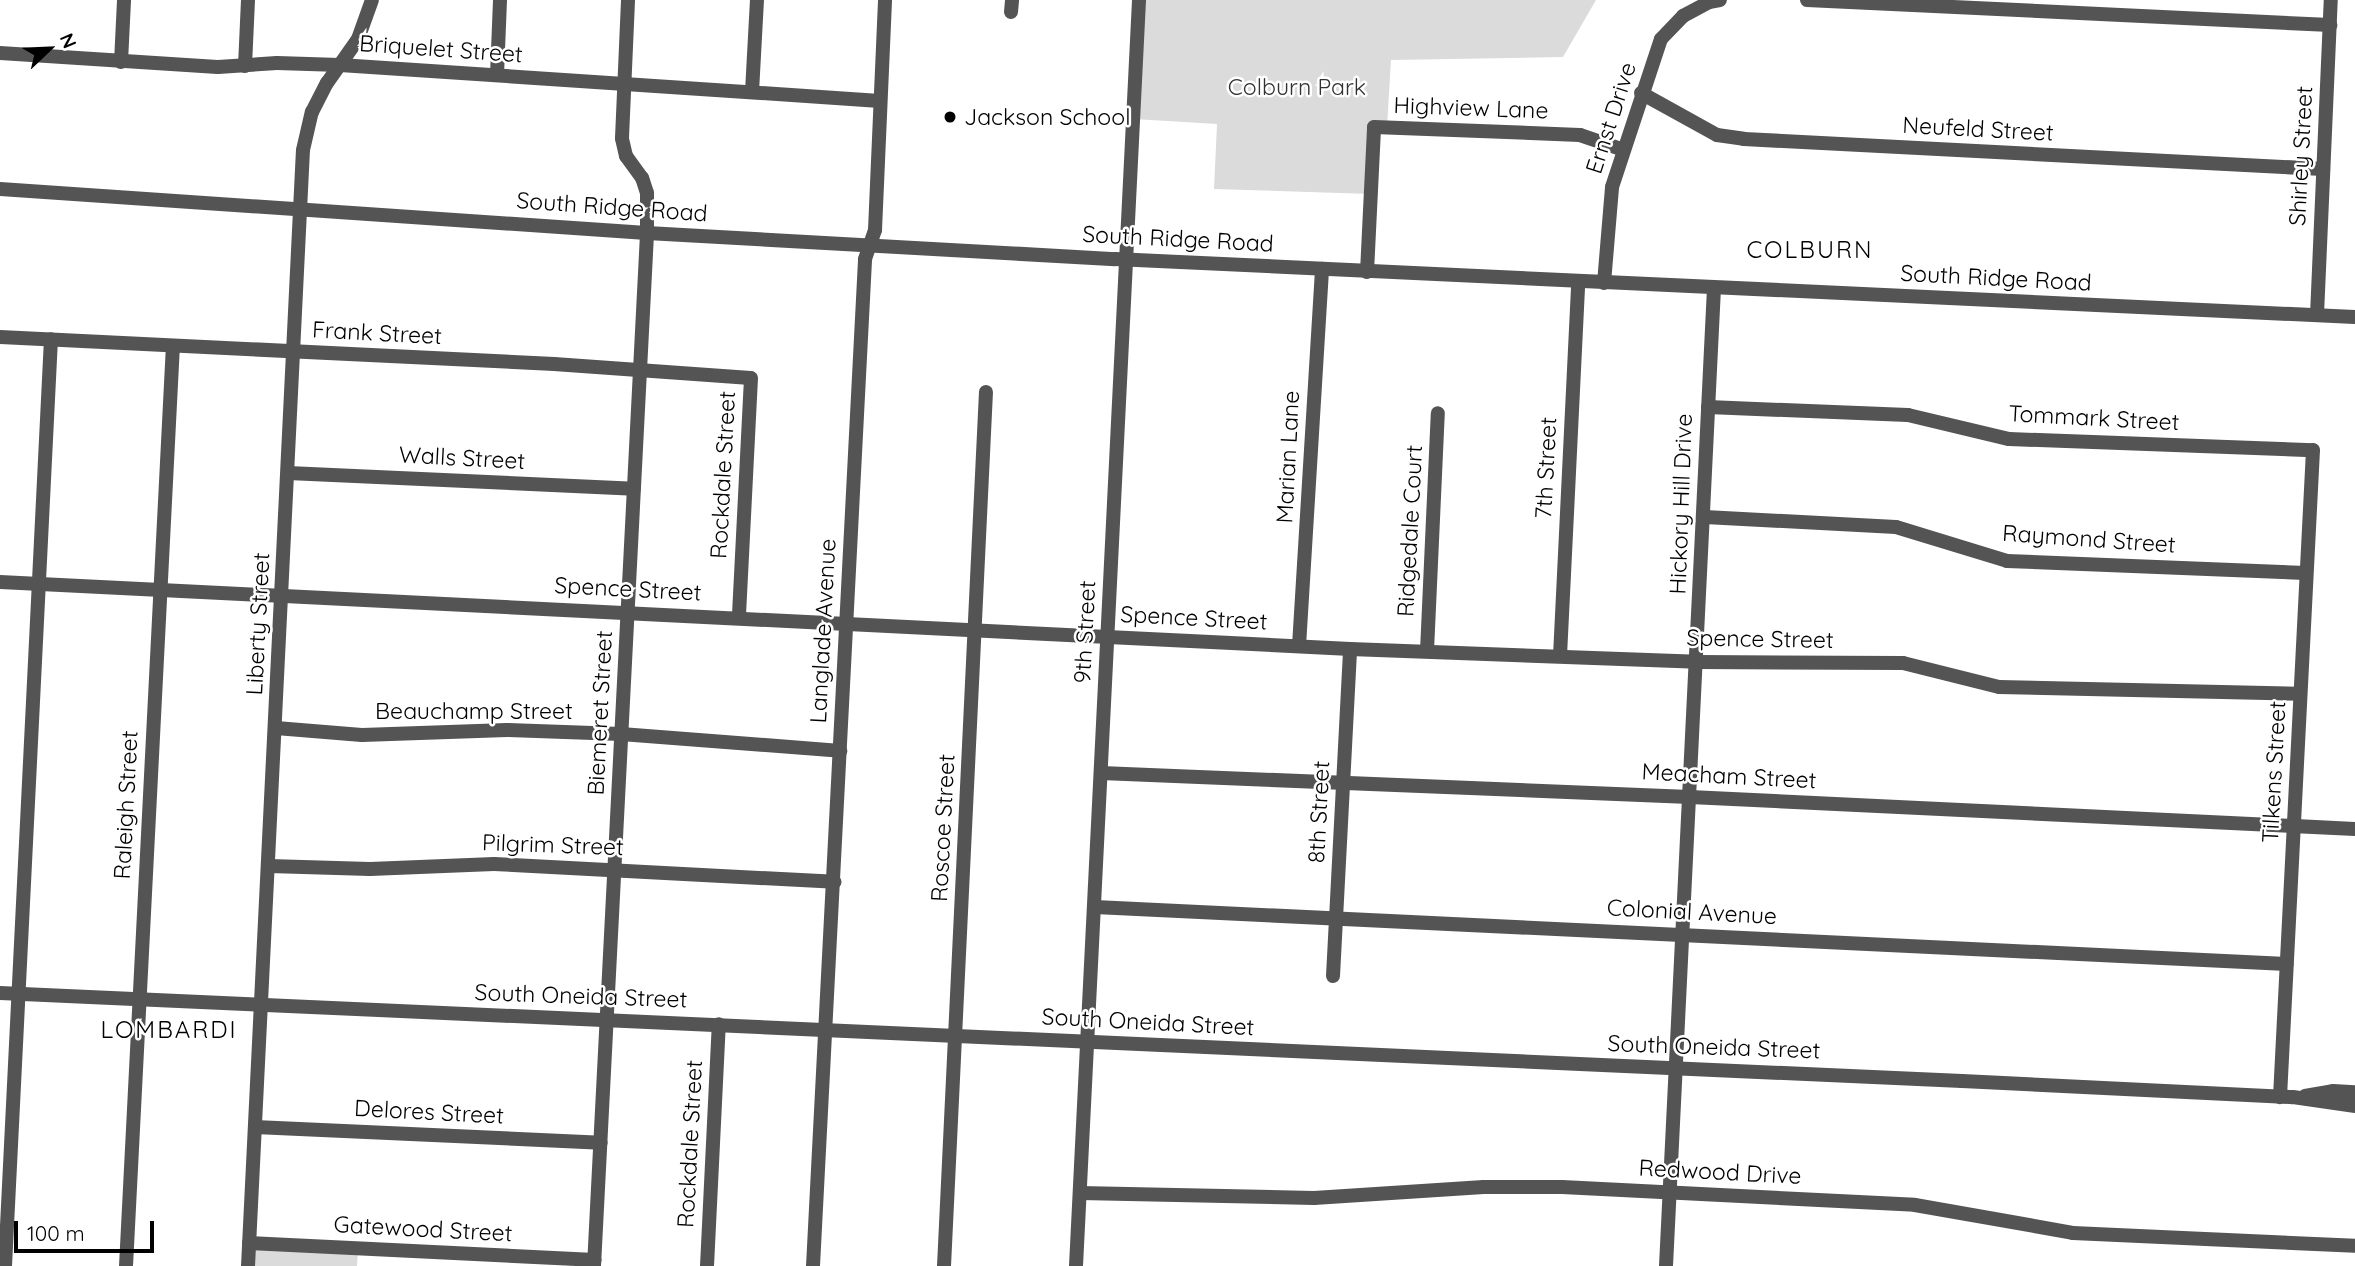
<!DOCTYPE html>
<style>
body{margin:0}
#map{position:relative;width:2355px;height:1266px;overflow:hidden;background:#fff;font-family:Quicksand,sans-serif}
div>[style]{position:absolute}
.green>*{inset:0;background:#dbdbdb}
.minor>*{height:14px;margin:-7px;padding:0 7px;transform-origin:7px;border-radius:7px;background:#545454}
.dots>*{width:19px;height:19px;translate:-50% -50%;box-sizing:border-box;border:4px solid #fff;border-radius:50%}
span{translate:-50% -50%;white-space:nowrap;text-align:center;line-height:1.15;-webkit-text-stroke:5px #fff;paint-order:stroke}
.street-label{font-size:23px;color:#000}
.park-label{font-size:23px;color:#323232}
.poi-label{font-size:23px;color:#000}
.left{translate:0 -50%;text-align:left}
.neighbourhood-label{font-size:24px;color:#000;letter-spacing:2px}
.north{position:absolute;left:14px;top:14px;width:70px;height:70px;-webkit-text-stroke:5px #fff;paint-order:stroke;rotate:67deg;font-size:19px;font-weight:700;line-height:28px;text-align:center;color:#000}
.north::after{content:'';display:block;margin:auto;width:24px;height:32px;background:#000;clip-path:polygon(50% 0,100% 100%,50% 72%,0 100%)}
.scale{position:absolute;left:14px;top:1221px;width:140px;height:32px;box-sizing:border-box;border:4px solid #000;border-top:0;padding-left:9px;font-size:21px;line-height:24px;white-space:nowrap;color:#000;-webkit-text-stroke:5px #fff;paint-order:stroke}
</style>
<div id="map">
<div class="green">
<div style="clip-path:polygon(1139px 0,1596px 0,1563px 57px,1391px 60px,1387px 127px,1374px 127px,1371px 194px,1214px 189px,1217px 124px,1134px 119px)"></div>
<div style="clip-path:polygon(249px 1243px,358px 1249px,357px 1266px,248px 1266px)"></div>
</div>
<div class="minor">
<div style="left:1807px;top:0;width:524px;rotate:2.74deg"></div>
<div style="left:1011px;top:12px;width:12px;rotate:-85deg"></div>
<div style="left:0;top:53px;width:218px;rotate:3.7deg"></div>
<div style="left:218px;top:67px;width:59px;rotate:-3.9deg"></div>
<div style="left:277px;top:63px;width:63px;rotate:1.8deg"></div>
<div style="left:340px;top:65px;width:541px;rotate:3.81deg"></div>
<div style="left:121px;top:62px;width:62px;rotate:-87.2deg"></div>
<div style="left:245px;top:66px;width:66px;rotate:-87.4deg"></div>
<div style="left:497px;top:75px;width:75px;rotate:-87.7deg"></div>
<div style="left:752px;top:92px;width:92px;rotate:-86.9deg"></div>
<div style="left:1641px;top:93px;width:87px;rotate:28.9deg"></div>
<div style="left:1717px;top:135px;width:27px;rotate:8deg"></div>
<div style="left:1744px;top:139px;width:580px;rotate:2.97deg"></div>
<div style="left:0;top:189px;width:648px;rotate:3.89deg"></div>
<div style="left:647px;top:233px;width:469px;rotate:3.2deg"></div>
<div style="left:1115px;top:259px;width:1241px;rotate:2.68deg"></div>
<div style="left:1367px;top:272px;width:145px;rotate:-87.2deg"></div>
<div style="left:1374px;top:127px;width:206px;rotate:2.2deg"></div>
<div style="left:1580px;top:135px;width:46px;rotate:18.8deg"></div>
<div style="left:1604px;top:283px;width:96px;rotate:-85.2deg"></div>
<div style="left:1612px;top:187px;width:156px;rotate:-71.7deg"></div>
<div style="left:1661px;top:39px;width:32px;rotate:-46deg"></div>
<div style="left:1683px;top:16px;width:30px;rotate:-28deg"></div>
<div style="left:1709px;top:2px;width:11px;rotate:-10deg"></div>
<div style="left:2317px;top:315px;width:315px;rotate:-87.5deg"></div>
<div style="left:0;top:337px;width:555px;rotate:2.79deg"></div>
<div style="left:554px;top:364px;width:197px;rotate:4.1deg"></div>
<div style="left:751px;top:378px;width:239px;rotate:92.9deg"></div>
<div style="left:1708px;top:407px;width:200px;rotate:2.3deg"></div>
<div style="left:1908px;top:415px;width:104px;rotate:13.4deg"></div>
<div style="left:2009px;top:439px;width:304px;rotate:2.1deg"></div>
<div style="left:2313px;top:450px;width:648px;rotate:92.92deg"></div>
<div style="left:288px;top:473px;width:346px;rotate:2.6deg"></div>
<div style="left:1705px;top:517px;width:191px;rotate:3deg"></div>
<div style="left:1896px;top:527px;width:116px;rotate:17deg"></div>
<div style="left:2007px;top:561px;width:299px;rotate:2.3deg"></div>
<div style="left:0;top:582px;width:1352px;rotate:2.84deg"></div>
<div style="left:1350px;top:649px;width:347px;rotate:2.1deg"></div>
<div style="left:1697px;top:662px;width:206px;rotate:0.3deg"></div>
<div style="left:1903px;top:663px;width:99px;rotate:14deg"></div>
<div style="left:1999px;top:687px;width:301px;rotate:1.3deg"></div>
<div style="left:1299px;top:646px;width:378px;rotate:-86.5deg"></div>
<div style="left:1427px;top:651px;width:238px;rotate:-87.4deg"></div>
<div style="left:1560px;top:656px;width:374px;rotate:-87.2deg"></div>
<div style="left:276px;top:728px;width:86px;rotate:4.7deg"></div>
<div style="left:362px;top:735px;width:145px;rotate:-2deg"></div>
<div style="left:507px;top:730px;width:114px;rotate:2deg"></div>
<div style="left:621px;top:734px;width:220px;rotate:4.4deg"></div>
<div style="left:1101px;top:773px;width:589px;rotate:2.33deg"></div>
<div style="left:1690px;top:797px;width:666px;rotate:2.75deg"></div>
<div style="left:269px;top:866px;width:101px;rotate:1.7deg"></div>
<div style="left:370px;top:869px;width:124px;rotate:-2.3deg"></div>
<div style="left:494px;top:864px;width:341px;rotate:3deg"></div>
<div style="left:1095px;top:907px;width:1193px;rotate:2.74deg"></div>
<div style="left:1333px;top:976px;width:327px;rotate:-87deg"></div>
<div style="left:0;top:993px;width:1964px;rotate:2.57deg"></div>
<div style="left:1962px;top:1081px;width:331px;rotate:2.8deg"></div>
<div style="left:2293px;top:1097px;width:63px;rotate:8.3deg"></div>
<div style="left:2305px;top:1096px;width:28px;rotate:-10deg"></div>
<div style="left:2333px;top:1091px;width:22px;rotate:3deg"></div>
<div style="left:255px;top:1127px;width:346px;rotate:2.6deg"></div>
<div style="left:1080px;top:1193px;width:234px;rotate:1.2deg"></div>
<div style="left:1314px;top:1198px;width:170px;rotate:-3.7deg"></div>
<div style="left:1484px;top:1187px;width:78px"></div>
<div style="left:1562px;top:1187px;width:353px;rotate:2.9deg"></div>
<div style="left:1915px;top:1205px;width:160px;rotate:10deg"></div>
<div style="left:2073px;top:1233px;width:282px;rotate:2.6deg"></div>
<div style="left:249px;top:1243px;width:346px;rotate:2.8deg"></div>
<div style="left:5px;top:1266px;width:928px;rotate:-87.16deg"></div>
<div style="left:126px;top:1266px;width:921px;rotate:-87.08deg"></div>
<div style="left:248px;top:1266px;width:1117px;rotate:-87.18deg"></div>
<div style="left:303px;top:150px;width:39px;rotate:-77deg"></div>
<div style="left:312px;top:112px;width:33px;rotate:-63deg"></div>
<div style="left:327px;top:83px;width:54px;rotate:-54.8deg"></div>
<div style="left:358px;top:39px;width:41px;rotate:-70.3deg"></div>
<div style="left:594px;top:1266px;width:1034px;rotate:-87.06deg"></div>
<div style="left:647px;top:233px;width:40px;rotate:-90deg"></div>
<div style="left:647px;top:193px;width:16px;rotate:-108deg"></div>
<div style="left:642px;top:178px;width:27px;rotate:-126deg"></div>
<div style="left:626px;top:156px;width:18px;rotate:-103deg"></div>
<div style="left:622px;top:138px;width:138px;rotate:-87.5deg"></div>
<div style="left:707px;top:1266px;width:242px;rotate:-87.2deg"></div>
<div style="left:813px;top:1266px;width:1008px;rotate:-87.04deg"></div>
<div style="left:865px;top:259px;width:31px;rotate:-71deg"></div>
<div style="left:875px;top:230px;width:230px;rotate:-87.5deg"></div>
<div style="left:944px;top:1266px;width:875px;rotate:-87.25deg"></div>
<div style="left:1076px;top:1266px;width:1268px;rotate:-87.15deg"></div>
<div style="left:1666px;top:1266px;width:978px;rotate:-87.19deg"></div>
</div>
<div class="dots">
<div style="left:950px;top:117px;background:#000"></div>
</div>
<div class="street-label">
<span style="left:441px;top:49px;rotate:4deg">Briquelet Street</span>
<span style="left:1471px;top:108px;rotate:2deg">Highview Lane</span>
<span style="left:1611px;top:118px;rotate:-72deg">Ernst Drive</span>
<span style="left:1978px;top:129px;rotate:3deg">Neufeld Street</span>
<span style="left:2301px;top:156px;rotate:-87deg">Shirley Street</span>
<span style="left:612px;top:207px;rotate:4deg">South Ridge Road</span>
<span style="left:1178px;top:239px;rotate:3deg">South Ridge Road</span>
<span style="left:1996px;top:278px;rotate:3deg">South Ridge Road</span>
<span style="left:377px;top:333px;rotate:3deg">Frank Street</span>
<span style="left:2094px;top:418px;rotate:3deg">Tommark Street</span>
<span style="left:1288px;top:457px;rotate:-87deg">Marian Lane</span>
<span style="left:462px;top:458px;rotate:3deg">Walls Street</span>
<span style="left:1546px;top:468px;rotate:-87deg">7th Street</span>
<span style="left:723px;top:475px;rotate:-87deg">Rockdale Street</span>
<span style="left:1681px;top:504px;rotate:-88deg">Hickory Hill Drive</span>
<span style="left:1410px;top:531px;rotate:-87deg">Ridgedale Court</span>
<span style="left:2089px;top:539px;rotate:4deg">Raymond Street</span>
<span style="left:628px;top:589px;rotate:3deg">Spence Street</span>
<span style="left:1194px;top:618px;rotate:3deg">Spence Street</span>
<span style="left:258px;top:624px;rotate:-87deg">Liberty Street</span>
<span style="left:823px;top:631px;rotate:-87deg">Langlade Avenue</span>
<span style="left:1085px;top:632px;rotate:-87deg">9th Street</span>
<span style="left:1760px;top:639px;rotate:1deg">Spence Street</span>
<span style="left:474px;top:711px">Beauchamp Street</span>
<span style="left:600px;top:713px;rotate:-87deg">Biemeret Street</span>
<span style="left:2274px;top:772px;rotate:-87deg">Tilkens Street</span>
<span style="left:1729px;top:776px;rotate:3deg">Meacham Street</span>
<span style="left:126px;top:805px;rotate:-87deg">Raleigh Street</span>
<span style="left:1319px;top:812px;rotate:-87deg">8th Street</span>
<span style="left:943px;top:828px;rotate:-87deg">Roscoe Street</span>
<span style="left:553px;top:845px;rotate:2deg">Pilgrim Street</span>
<span style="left:1692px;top:912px;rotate:3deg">Colonial Avenue</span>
<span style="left:581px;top:996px;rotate:2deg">South Oneida Street</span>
<span style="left:1148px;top:1022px;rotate:3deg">South Oneida Street</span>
<span style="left:1714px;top:1047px;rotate:2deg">South Oneida Street</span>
<span style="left:429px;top:1112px;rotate:3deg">Delores Street</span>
<span style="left:690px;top:1144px;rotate:-87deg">Rockdale Street</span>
<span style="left:1720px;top:1172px;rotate:3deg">Redwood Drive</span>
<span style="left:423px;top:1229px;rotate:3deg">Gatewood Street</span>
</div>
<div class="park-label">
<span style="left:1297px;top:87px">Colburn Park</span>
</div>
<div class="poi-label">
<span class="left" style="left:964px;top:117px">Jackson School</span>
</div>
<div class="neighbourhood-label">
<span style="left:1810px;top:250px">COLBURN</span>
<span style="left:169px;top:1030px">LOMBARDI</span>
</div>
<div class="north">N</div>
<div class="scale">100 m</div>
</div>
